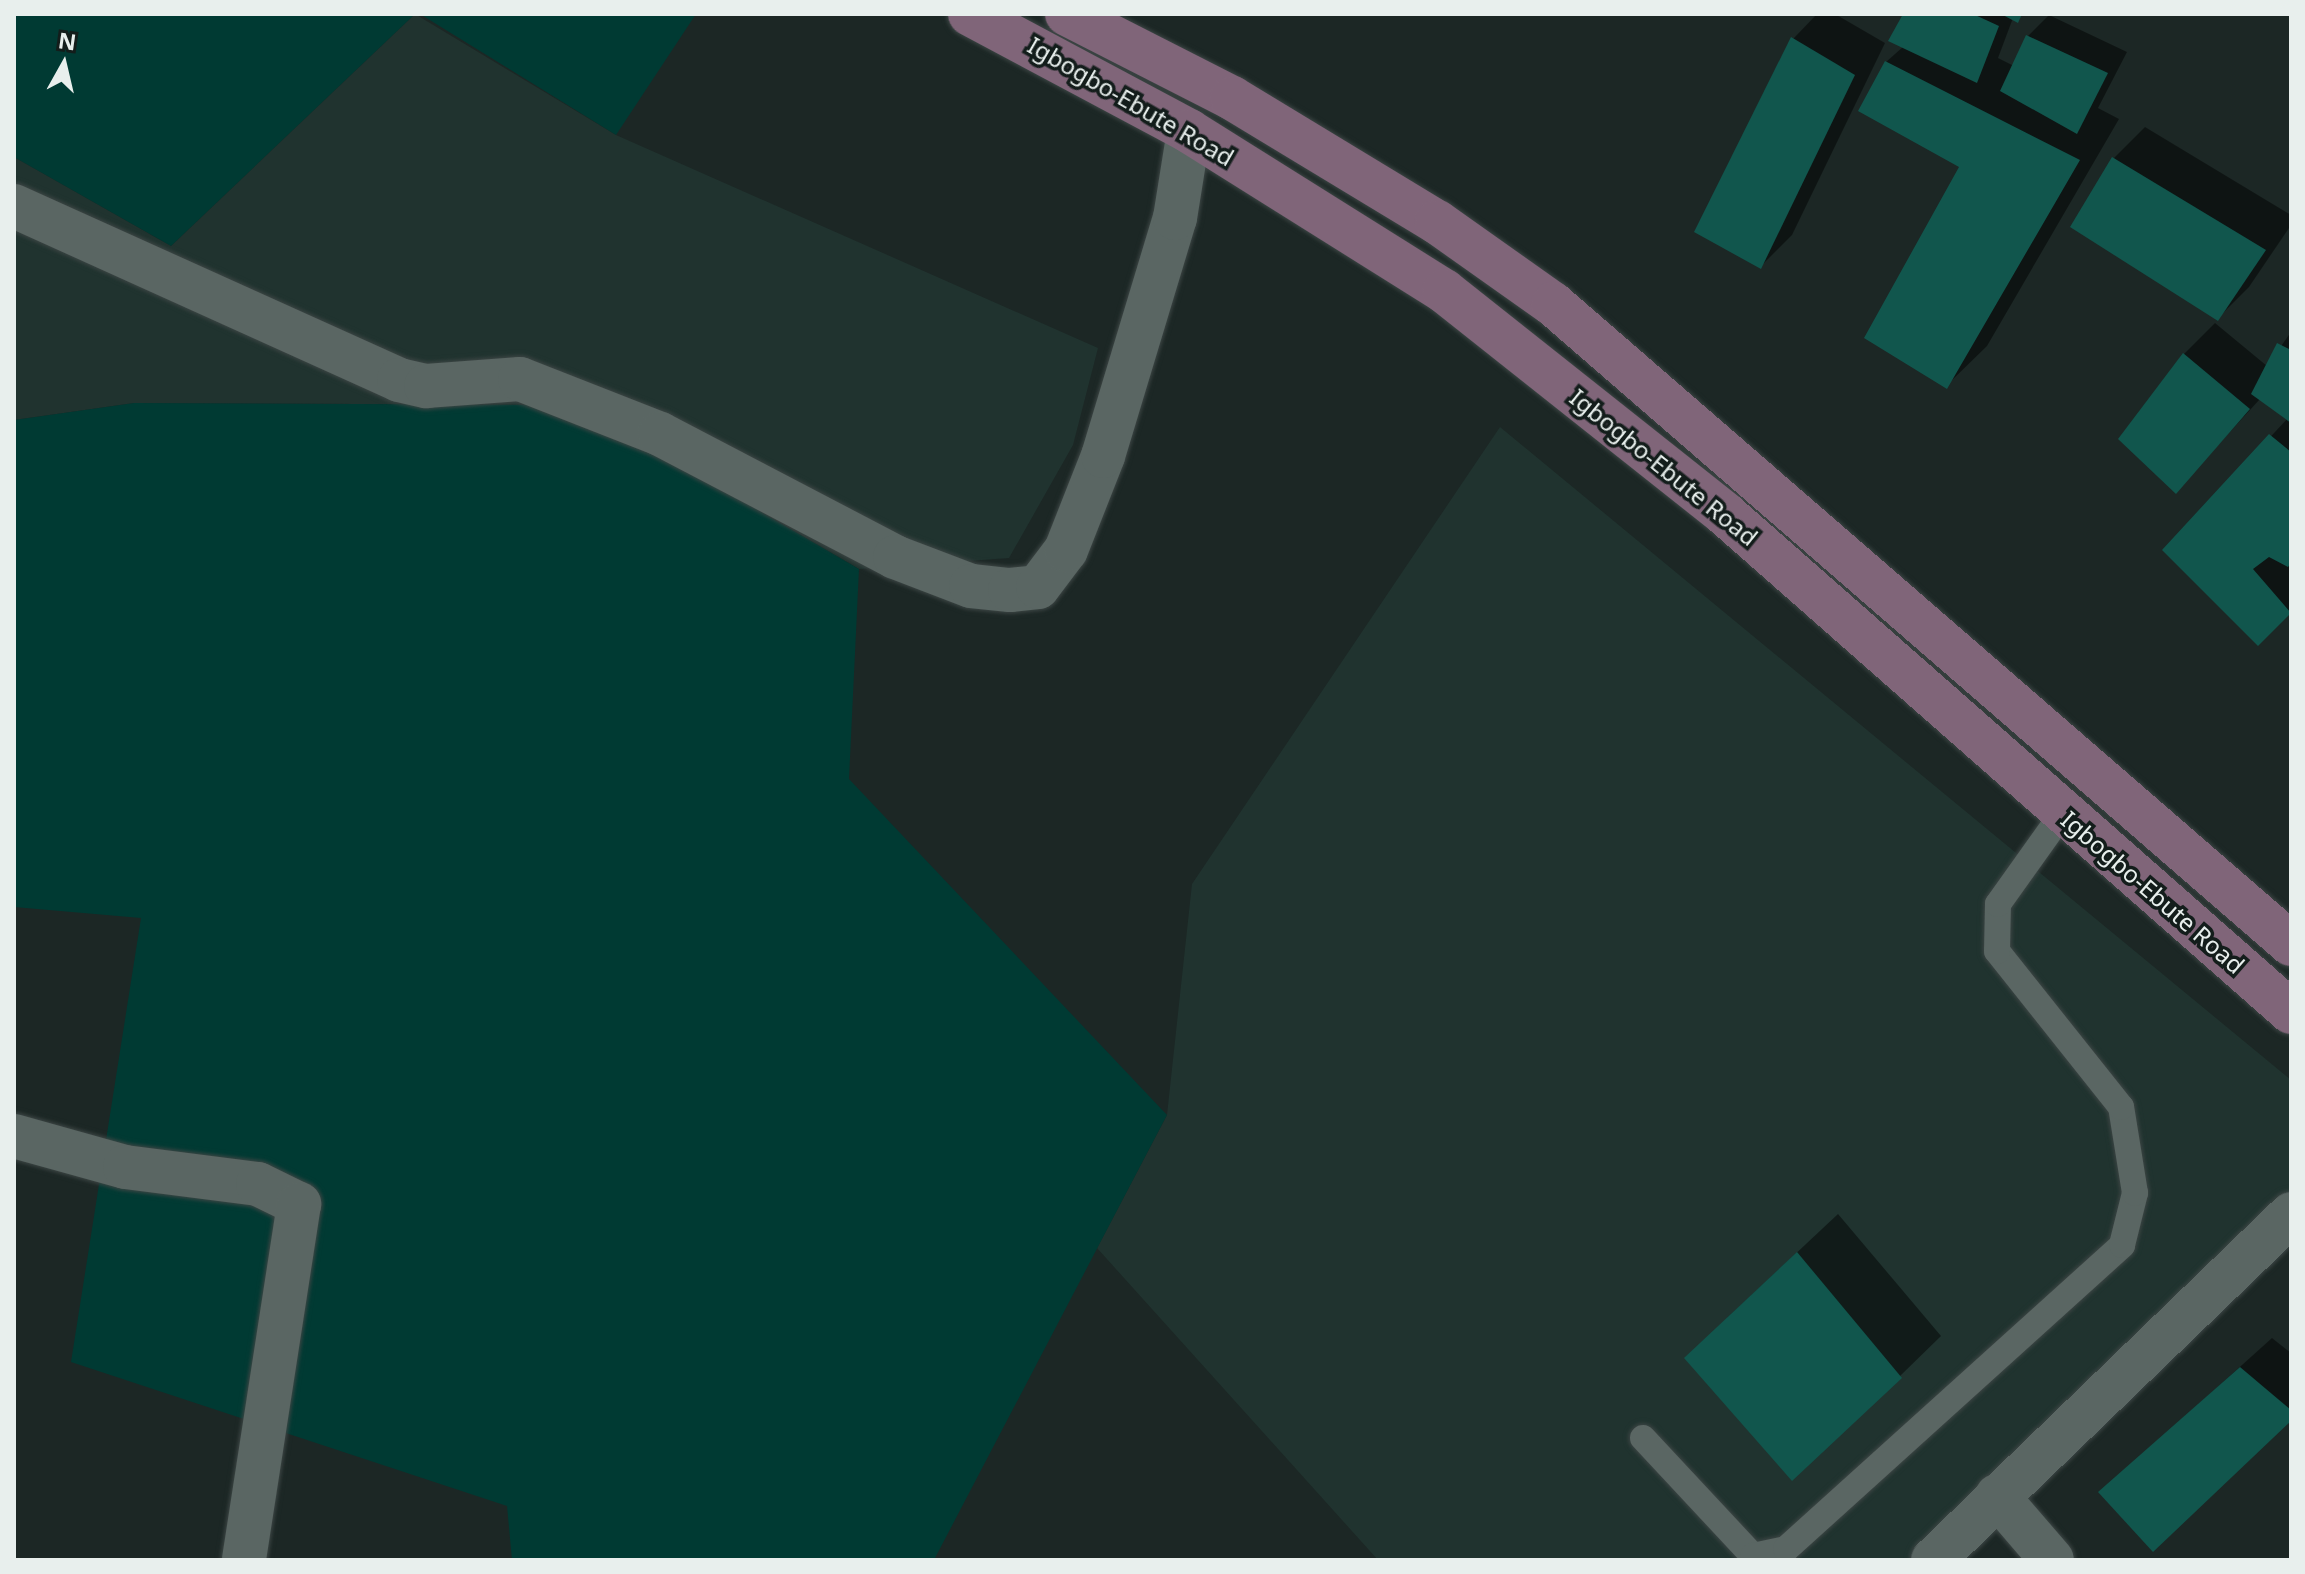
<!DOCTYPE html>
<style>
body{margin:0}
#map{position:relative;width:2305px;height:1574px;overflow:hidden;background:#1c2725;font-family:"Noto Sans",sans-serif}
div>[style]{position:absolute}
.built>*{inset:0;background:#20332f}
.green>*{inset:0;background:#003a33}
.shadow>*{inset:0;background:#0007}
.building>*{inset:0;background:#11564d}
.roads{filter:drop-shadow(0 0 2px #3c4544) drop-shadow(0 0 2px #3c4544)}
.service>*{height:26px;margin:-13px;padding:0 13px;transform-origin:13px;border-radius:13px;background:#5a6663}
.minor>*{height:44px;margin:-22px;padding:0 22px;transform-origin:22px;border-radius:22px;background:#5a6663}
.secondary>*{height:44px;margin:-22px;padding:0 22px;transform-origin:22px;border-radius:22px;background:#806579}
span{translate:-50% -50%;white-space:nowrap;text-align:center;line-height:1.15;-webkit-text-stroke:7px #131d1b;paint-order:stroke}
.street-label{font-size:24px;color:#e8efed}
.frame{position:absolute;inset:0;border:16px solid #e8efed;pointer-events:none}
.north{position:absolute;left:24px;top:24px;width:80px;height:80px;-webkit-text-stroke:6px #131d1b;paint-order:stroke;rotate:8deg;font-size:22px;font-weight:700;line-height:32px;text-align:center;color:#e8efed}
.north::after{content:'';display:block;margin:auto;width:28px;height:36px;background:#e8efed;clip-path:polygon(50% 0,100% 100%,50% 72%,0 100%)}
</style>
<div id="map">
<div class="built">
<div style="clip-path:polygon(415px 14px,616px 135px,1098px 348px,1073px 445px,1009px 558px,859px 569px,578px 405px,134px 403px,14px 420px,14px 157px,171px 246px)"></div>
<div style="clip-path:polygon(1500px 427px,2291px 1080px,2291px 1201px,1927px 1560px,1378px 1560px,1097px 1248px,1167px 1115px,1192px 884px)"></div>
</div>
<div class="green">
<div style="clip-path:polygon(14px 14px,415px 14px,171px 246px,14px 157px)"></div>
<div style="clip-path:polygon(420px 14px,696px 14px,616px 135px)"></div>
<div style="clip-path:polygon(134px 403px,578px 405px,859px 569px,849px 779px,1167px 1115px,934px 1560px,512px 1560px,507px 1506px,71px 1362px,141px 918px,14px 907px,14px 420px)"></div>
</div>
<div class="shadow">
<div style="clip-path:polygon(1817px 14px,1835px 14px,1885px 43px,1792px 235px,1761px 266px,1793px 39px)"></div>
<div style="clip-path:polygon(1905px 14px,2024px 14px,2013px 18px,1998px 58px,2014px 66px,2028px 36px,2049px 15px,2127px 52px,2098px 108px,2119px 119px,1987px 346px,1946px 386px,1962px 167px,1886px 62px,1904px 46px)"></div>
<div style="clip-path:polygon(2145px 127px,2291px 215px,2291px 225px,2249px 287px,2218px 318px,2114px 158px)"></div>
<div style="clip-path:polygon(2215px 323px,2267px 366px,2291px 332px,2291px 611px,2258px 643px,2165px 550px,2288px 418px,2260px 399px,2176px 491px,2121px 439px,2184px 354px)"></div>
<div style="clip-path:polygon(1838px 1214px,1941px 1336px,1900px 1376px,1727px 1318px)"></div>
<div style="clip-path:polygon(2272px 1338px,2291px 1353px,2291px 1418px,2101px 1492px)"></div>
</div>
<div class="building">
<div style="clip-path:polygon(1903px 14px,1973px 14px,1999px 26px,1977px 83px,1888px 41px)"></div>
<div style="clip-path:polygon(2001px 14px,2022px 14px,2018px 23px)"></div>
<div style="clip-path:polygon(2026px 35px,2108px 73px,2077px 134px,2000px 91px)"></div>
<div style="clip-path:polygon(1791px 37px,1855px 75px,1761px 269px,1694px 232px)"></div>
<div style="clip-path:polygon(1885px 61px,2080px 160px,1947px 389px,1864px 338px,1959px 167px,1858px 111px)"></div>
<div style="clip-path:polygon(2112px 157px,2266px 250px,2218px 321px,2070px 227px)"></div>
<div style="clip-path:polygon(2277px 343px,2291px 350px,2291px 423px,2251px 394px)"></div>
<div style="clip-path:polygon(2183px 353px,2250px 409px,2176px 494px,2118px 439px)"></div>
<div style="clip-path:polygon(2269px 434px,2291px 452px,2291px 563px,2288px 567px,2269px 557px,2253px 569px,2291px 613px,2258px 646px,2162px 550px)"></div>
<div style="clip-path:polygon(1797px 1252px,1902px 1378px,1792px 1481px,1684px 1358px)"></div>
<div style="clip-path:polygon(2240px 1367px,2291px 1410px,2291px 1421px,2153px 1552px,2098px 1492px)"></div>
</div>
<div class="roads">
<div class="service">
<div style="left:1643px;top:1438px;width:161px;rotate:47deg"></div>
<div style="left:1753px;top:1556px;width:34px;rotate:-12deg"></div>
<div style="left:1786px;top:1549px;width:453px;rotate:-42.1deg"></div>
<div style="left:2122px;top:1245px;width:54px;rotate:-76deg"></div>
<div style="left:2135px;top:1193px;width:87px;rotate:-99.2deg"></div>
<div style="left:2121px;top:1107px;width:199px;rotate:-128.5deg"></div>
<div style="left:1997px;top:951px;width:47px;rotate:-88.8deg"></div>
<div style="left:1998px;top:904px;width:112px;rotate:-54.5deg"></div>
</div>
<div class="minor">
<div style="left:14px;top:206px;width:422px;rotate:24.3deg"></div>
<div style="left:399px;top:380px;width:28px;rotate:13deg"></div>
<div style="left:426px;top:386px;width:94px;rotate:-4.3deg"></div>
<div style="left:520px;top:379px;width:150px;rotate:21.4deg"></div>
<div style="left:660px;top:434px;width:265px;rotate:27.6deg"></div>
<div style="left:895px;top:557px;width:81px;rotate:20.9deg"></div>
<div style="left:971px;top:586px;width:39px;rotate:6deg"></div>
<div style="left:1010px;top:590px;width:28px;rotate:-6deg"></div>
<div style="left:1038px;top:587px;width:46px;rotate:-52.9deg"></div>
<div style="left:1066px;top:550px;width:101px;rotate:-68.5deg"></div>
<div style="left:1103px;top:456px;width:249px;rotate:-73.2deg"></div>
<div style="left:1175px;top:218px;width:88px;rotate:-80.9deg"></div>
<div style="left:14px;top:1136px;width:115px;rotate:15.6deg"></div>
<div style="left:125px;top:1167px;width:134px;rotate:7.3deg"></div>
<div style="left:258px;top:1184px;width:46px;rotate:26deg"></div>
<div style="left:299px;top:1204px;width:360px;rotate:98.8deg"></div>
<div style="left:1997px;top:1496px;width:84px;rotate:49.3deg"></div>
<div style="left:1933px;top:1560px;width:498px;rotate:-44deg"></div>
</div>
<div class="secondary">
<div style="left:970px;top:14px;width:248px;rotate:28.1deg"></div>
<div style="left:1189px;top:131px;width:301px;rotate:32.1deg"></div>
<div style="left:1444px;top:291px;width:359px;rotate:38.4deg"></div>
<div style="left:1725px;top:514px;width:754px;rotate:41.34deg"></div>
<div style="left:1067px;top:14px;width:185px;rotate:27deg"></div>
<div style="left:1232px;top:98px;width:240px;rotate:31.2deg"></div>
<div style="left:1437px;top:222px;width:142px;rotate:35.3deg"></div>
<div style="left:1553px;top:304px;width:977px;rotate:40.93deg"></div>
</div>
</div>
<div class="street-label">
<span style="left:1131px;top:101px;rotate:30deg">Igbogbo-Ebute Road</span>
<span style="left:1664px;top:467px;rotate:39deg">Igbogbo-Ebute Road</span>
<span style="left:2153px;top:892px;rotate:41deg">Igbogbo-Ebute Road</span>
</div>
<div class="frame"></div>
<div class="north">N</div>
</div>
